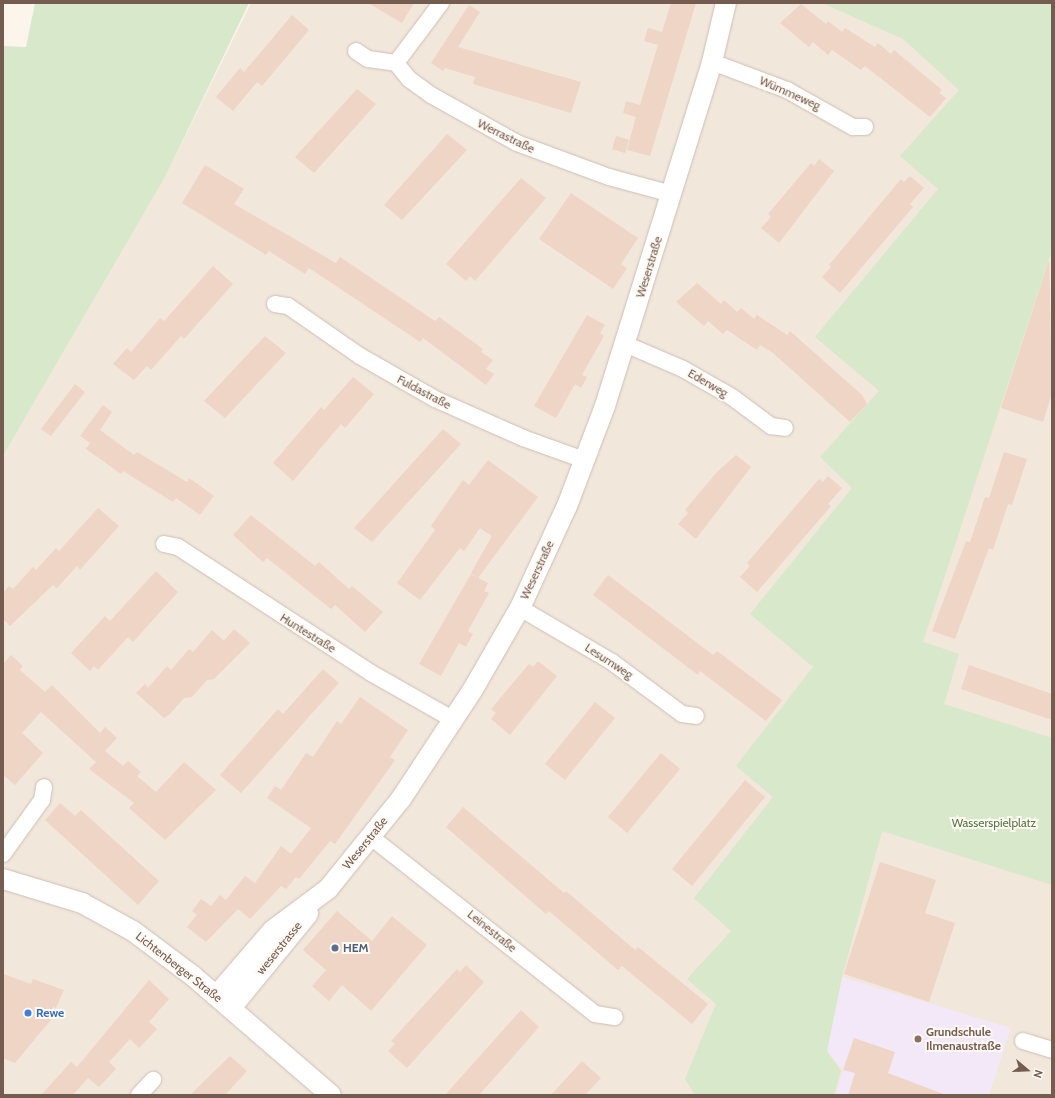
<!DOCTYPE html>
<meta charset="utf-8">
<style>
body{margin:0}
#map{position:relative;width:1055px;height:1098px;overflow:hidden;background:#fbf5ec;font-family:Cabin,sans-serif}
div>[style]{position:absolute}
.residential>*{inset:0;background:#f2e7db}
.education>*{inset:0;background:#f2e8f8}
.green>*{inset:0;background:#d7e8cb}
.building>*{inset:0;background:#eed5c6}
.roads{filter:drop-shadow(0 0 1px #cdbdb2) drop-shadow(0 0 1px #cdbdb2)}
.minor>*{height:16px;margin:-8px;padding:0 8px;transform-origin:8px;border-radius:8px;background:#fff}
.tertiary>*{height:20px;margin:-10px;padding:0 10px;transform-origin:10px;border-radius:10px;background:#fff}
.dots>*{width:11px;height:11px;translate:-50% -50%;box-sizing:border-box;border:2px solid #fef9f2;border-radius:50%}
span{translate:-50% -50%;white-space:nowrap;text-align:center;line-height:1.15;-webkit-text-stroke:4px #fef9f2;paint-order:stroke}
.street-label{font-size:12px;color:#755c50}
.park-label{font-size:12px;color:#587949}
.service-label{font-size:12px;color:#4e5e75;font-weight:700}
.left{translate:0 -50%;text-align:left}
.shop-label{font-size:12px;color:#366cbe;font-weight:700}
.education-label{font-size:12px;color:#785e54;font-weight:700}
.frame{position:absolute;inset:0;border:4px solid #755c50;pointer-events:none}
.north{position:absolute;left:1007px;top:1050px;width:40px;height:40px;-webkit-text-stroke:3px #fef9f2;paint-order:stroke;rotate:109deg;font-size:11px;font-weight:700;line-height:16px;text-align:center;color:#755c50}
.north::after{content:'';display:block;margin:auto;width:14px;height:18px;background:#755c50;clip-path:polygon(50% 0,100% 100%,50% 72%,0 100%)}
</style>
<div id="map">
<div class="residential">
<div style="clip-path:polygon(251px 3px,1052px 3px,1052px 1095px,3px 1095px,3px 456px,165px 177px)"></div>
</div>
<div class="education">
<div style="clip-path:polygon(842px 977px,1011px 1028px,989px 1095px,836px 1095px,843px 1070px,827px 1051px)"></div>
</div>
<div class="green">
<div style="clip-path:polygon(35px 3px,249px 3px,165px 177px,3px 456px,3px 46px,26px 47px)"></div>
<div style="clip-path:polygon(822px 3px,1052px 3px,1052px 250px,923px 642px,959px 654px,944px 704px,1052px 738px,1052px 885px,882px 831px,842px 977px,827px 1051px,841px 1071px,834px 1095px,695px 1095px,685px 1079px,716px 1004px,687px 979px,731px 931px,694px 898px,773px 797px,736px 766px,813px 667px,750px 614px,852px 488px,820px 457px,879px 391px,815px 337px,938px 189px,900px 156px,959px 90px,903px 39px)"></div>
</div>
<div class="building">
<div style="clip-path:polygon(368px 3px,414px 3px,402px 23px)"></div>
<div style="clip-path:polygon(671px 3px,696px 3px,650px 156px,627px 150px,636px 117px,623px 113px,626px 101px,640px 105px,658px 45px,644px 41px,648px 28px,662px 32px)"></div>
<div style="clip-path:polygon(801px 4px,826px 24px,828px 21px,842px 32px,845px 28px,875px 47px,878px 43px,891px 54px,894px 50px,942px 90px,939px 93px,946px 98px,930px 117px,865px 66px,861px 70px,832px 50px,828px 55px,813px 42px,809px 47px,780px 23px)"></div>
<div style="clip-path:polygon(469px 5px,480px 12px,458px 47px,581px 82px,571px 113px,473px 84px,475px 77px,445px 68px,443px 71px,431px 63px)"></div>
<div style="clip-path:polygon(292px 15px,309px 30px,262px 86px,257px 82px,233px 111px,216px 97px,240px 68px,244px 72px)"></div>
<div style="clip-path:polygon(357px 89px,376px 104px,314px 173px,295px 157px)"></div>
<div style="clip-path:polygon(447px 134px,467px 150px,402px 220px,384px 205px)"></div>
<div style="clip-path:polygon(616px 136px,629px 140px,625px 153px,612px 149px)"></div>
<div style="clip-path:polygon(819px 159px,834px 171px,779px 243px,761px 228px,771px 217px,768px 214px,811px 163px,814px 166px)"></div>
<div style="clip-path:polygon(205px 165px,244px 189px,234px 204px,336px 263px,340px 257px,435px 321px,439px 317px,483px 349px,481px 352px,493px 360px,486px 369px,494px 374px,486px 385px,423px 338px,420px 342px,309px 268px,305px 274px,269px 251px,266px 255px,182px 203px)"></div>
<div style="clip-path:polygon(910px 176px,924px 188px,910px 204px,913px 207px,840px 293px,822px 277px,831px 267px,829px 265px,901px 179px,904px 182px)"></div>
<div style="clip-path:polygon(521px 178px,546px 198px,475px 281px,470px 276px,466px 281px,446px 264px)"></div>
<div style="clip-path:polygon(571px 193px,638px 238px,621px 264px,627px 268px,613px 289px,539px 239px)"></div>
<div style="clip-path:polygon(1049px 260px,1052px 393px,1043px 422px,1001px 408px)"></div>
<div style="clip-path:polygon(213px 266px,233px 284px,184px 339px,181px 336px,151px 370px,147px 366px,134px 380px,113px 364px,127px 348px,131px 352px,160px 318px,164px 321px)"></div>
<div style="clip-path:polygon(697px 283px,721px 304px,724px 300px,737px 312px,741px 308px,754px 319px,757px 315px,787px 335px,790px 331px,862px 395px,867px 404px,850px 422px,773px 353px,760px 345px,757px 350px,727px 330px,723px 334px,708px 321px,704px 326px,676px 302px)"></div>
<div style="clip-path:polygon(587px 315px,605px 325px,600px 333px,604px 336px,582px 375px,587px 377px,581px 388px,575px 384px,556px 418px,534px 406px)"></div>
<div style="clip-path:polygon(265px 336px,286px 353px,225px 418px,204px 401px)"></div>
<div style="clip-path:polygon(353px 377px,374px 394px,345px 428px,341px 424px,293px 481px,273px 463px,321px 407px,324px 410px)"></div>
<div style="clip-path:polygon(75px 384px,85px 392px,51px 436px,41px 429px)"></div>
<div style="clip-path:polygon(103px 405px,112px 412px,100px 430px,134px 455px,137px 452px,187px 482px,189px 478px,214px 496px,200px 515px,176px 498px,173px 502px,123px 471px,121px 474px,86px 449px,90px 443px,80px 436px)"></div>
<div style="clip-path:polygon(443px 429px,461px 444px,372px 542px,354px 528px)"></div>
<div style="clip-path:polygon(1004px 452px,1027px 459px,1012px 505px,1008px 504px,993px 550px,989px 548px,955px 639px,932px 631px,966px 541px,970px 542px,985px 497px,989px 498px)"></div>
<div style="clip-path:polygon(736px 455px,751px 467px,696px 539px,678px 524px,688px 513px,685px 510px,717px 472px)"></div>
<div style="clip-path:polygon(488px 460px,538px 497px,478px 578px,471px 573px,492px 536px,480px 528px,464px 551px,460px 548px,420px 600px,397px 583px,435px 530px,431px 526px,456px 490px,463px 480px,469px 485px)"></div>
<div style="clip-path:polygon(828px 476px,842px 488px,828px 504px,831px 506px,757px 592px,740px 577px,750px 566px,747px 563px,819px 479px,823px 482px)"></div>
<div style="clip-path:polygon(98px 508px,119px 526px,80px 570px,77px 566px,57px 588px,53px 585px,10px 626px,3px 619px,3px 593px,9px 586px,13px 589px,33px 567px,36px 570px,56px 548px,59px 551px)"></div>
<div style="clip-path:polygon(251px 515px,315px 566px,319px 562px,349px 589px,352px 586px,383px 612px,365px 632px,335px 605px,331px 609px,267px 558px,263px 562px,233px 535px)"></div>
<div style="clip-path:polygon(156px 571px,178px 592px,133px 642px,128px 637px,98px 670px,94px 666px,90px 671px,71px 653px,105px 616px,110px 621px)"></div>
<div style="clip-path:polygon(471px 574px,488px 583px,484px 591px,489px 593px,468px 631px,473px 634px,466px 647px,459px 643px,441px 676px,419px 664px)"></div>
<div style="clip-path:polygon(608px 575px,713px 655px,717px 651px,782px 700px,766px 721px,700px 671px,698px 675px,593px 595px)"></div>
<div style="clip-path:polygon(234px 629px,250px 643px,214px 679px,207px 680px,192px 697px,184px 698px,169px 715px,164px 718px,136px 693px,145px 684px,148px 688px,167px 666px,171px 670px,189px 649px,193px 652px,212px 630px,224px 641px)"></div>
<div style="clip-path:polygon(11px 655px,23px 666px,20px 670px,45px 692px,52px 685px,100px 733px,105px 727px,117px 738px,105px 751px,123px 766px,128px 761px,141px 772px,137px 776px,156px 792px,184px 762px,216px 790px,165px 840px,129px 808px,134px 803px,89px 769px,96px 762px,41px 712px,22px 733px,43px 753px,15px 785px,3px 775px,3px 664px)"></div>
<div style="clip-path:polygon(538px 661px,557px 676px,510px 735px,491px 719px,496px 713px,491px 709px,529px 664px,533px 667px)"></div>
<div style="clip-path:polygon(969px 665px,1052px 694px,1052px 720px,961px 689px)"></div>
<div style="clip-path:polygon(323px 669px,339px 683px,241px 793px,220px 775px,278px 709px,283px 714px)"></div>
<div style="clip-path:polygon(360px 697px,408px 730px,390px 757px,395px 760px,335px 844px,330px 841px,299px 879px,296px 877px,286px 889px,281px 886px,250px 919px,238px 909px,206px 942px,187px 927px,197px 915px,192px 911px,201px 899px,211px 906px,220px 895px,226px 900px,245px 876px,255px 883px,281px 846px,291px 854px,311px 828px,267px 798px,275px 786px,281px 790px,306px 753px,313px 757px,337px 721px,341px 724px)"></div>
<div style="clip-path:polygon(595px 702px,615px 718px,565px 780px,545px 764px)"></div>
<div style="clip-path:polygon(661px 753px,680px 769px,627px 833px,608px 817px)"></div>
<div style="clip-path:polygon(745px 780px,765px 797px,692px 886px,672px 869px)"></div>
<div style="clip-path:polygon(60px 803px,75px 816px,81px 810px,159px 881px,138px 905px,45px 820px)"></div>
<div style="clip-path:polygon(463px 807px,564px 893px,566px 891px,635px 950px,638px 947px,708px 1004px,692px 1024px,622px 966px,618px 970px,549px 911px,546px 914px,446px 827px)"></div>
<div style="clip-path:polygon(880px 862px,936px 880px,925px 913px,955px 923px,929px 1002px,844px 974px)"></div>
<div style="clip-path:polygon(337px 911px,372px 941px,392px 916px,427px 945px,371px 1011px,342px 985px,329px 1001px,312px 986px,326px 970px,303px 950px)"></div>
<div style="clip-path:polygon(466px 965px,484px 982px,407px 1068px,388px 1051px,395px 1044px,391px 1041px,457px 969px,460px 972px)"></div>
<div style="clip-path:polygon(3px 974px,31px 984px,33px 979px,64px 990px,50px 1021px,15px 1063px,3px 1058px)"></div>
<div style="clip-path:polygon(149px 980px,169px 999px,149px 1022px,157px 1029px,139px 1048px,130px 1039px,109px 1062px,116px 1069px,99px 1087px,88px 1078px,73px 1095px,41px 1095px,71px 1062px,77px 1067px)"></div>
<div style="clip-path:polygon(521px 1010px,539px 1027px,512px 1058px,479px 1095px,445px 1095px)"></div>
<div style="clip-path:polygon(854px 1038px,895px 1052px,888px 1073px,946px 1095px,848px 1095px,855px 1073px,843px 1070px)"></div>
<div style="clip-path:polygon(230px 1056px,247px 1071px,225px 1095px,190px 1095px)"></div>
<div style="clip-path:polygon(582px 1061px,601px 1078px,585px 1095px,551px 1095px)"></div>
</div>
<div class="roads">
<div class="minor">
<div style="left:356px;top:51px;width:14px;rotate:34deg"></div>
<div style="left:368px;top:59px;width:28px;rotate:8deg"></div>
<div style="left:396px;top:63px;width:21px;rotate:51deg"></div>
<div style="left:409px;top:79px;width:27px;rotate:36deg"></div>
<div style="left:431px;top:95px;width:98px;rotate:29.2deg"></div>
<div style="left:517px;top:143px;width:98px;rotate:20.3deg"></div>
<div style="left:609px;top:177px;width:65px;rotate:15.1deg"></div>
<div style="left:712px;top:62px;width:80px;rotate:20.5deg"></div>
<div style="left:787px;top:90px;width:76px;rotate:29.3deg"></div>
<div style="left:853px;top:127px;width:12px"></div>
<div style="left:396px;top:63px;width:75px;rotate:-53.1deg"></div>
<div style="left:275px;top:304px;width:13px;rotate:9deg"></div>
<div style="left:288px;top:306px;width:88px;rotate:34.8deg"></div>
<div style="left:360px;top:356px;width:86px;rotate:29.8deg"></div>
<div style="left:435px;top:399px;width:96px;rotate:23.9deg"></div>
<div style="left:523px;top:438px;width:65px;rotate:19.8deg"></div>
<div style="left:625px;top:344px;width:63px;rotate:23.3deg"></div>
<div style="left:683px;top:369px;width:56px;rotate:29.7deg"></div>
<div style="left:732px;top:397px;width:49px;rotate:36.6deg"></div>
<div style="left:771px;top:426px;width:14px;rotate:8deg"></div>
<div style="left:164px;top:544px;width:14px;rotate:12deg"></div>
<div style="left:178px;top:547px;width:230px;rotate:33.1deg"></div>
<div style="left:371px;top:673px;width:95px;rotate:29.5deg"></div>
<div style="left:520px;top:608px;width:107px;rotate:30.4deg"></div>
<div style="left:612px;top:662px;width:87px;rotate:36.6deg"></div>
<div style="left:682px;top:714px;width:14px;rotate:8deg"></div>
<div style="left:371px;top:837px;width:285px;rotate:38.3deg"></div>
<div style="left:595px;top:1014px;width:20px;rotate:9deg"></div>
<div style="left:3px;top:854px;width:67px;rotate:-54.2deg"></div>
<div style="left:42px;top:800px;width:13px;rotate:-81deg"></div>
<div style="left:1023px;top:1041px;width:30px;rotate:17deg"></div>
<div style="left:139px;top:1095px;width:21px;rotate:-47deg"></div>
</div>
<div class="tertiary">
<div style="left:3px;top:879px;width:83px;rotate:16.9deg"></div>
<div style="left:82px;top:903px;width:58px;rotate:28.8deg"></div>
<div style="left:133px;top:931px;width:75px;rotate:36.9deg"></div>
<div style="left:193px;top:976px;width:182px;rotate:40.8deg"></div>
<div style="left:216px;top:996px;width:87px;rotate:-49.2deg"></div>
<div style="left:273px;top:930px;width:69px;rotate:-36.7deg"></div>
<div style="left:328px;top:889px;width:116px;rotate:-51deg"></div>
<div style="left:401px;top:799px;width:129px;rotate:-56.7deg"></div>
<div style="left:472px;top:691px;width:96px;rotate:-60deg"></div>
<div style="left:520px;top:608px;width:112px;rotate:-65.3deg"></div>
<div style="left:567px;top:506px;width:107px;rotate:-69.2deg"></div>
<div style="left:605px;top:406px;width:360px;rotate:-72.7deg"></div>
<div style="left:712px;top:62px;width:61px;rotate:-76.7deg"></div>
<div style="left:231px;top:1008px;width:122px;rotate:-50.7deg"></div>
</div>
</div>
<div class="dots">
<div style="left:335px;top:948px;background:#5c6f8a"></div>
<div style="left:28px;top:1013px;background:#3f7fe0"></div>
<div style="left:918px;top:1039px;background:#8d6e63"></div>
</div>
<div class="street-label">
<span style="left:790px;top:93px;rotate:24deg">Wümmeweg</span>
<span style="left:506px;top:136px;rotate:26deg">Werrastraße</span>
<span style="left:649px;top:267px;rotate:-73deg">Weserstraße</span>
<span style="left:708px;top:383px;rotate:30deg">Ederweg</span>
<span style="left:424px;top:392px;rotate:28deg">Fuldastraße</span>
<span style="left:537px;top:570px;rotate:-65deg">Weserstraße</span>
<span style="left:308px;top:633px;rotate:32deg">Huntestraße</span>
<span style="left:609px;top:661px;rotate:33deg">Lesumweg</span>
<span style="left:365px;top:843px;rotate:-51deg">Weserstraße</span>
<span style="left:492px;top:931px;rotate:39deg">Leinestraße</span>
<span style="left:279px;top:948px;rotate:-51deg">weserstrasse</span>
<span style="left:179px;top:967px;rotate:38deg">Lichtenberger Straße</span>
</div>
<div class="park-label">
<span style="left:994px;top:823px">Wasserspielplatz</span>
</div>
<div class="service-label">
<span class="left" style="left:343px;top:948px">HEM</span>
</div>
<div class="shop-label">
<span class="left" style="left:36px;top:1013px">Rewe</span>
</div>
<div class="education-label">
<span class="left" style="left:926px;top:1039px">Grundschule<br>Ilmenaustraße</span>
</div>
<div class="frame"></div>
<div class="north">N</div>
</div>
